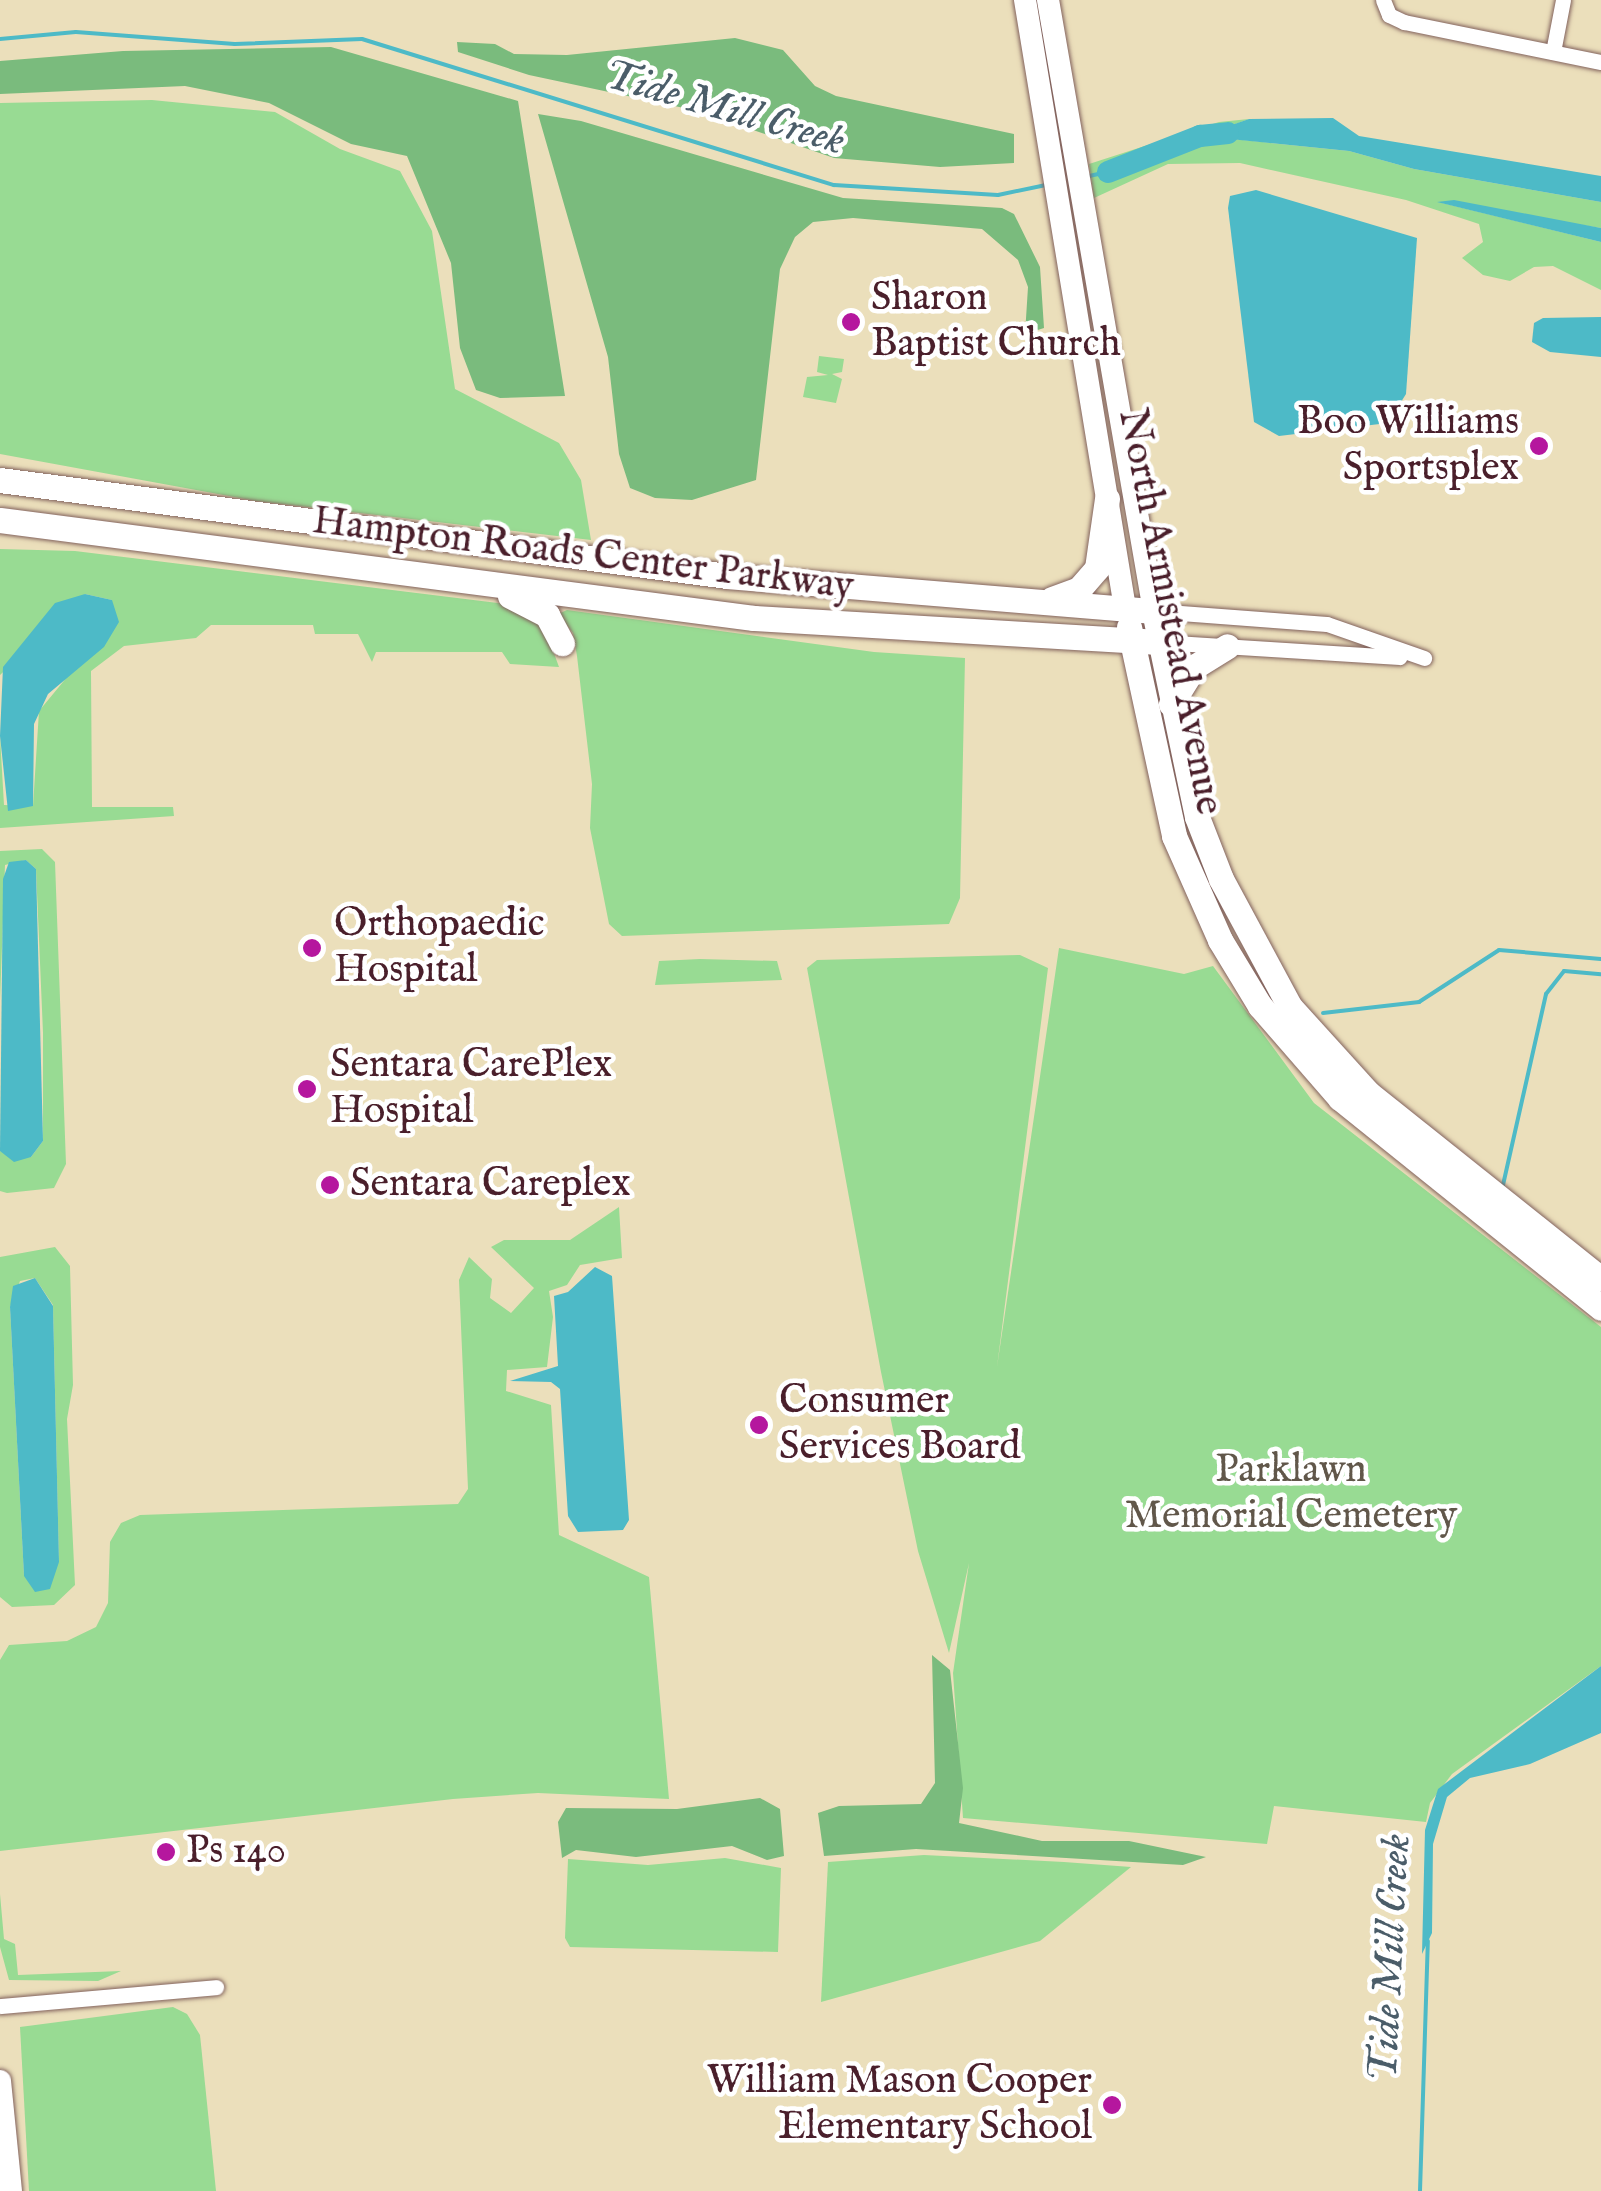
<!DOCTYPE html>
<style>
body{margin:0}
#map{position:relative;width:1601px;height:2191px;overflow:hidden;background:#ebdfbb;font-family:"IM FELL English",serif}
div>[style]{position:absolute}
.green>*{inset:0;background:#98db93}
.forest>*{inset:0;background:#7abb7d}
.water>*{inset:0;background:#4dbac7}
.stream>*{height:4px;margin:-2px;padding:0 2px;transform-origin:2px;border-radius:2px;background:#4dbac7}
.river>*{height:22px;margin:-11px;padding:0 11px;transform-origin:11px;border-radius:11px;background:#4dbac7}
.roads{filter:drop-shadow(0 0 2px #82625d) drop-shadow(0 0 2px #82625d)}
.street>*{height:15px;margin:-7.5px;padding:0 7.5px;transform-origin:7.5px;border-radius:7.5px;background:#fff}
.secondary>*{height:22px;margin:-11px;padding:0 11px;transform-origin:11px;border-radius:11px;background:#fff}
.primary>*{height:25px;margin:-12.5px;padding:0 12.5px;transform-origin:12.5px;border-radius:12.5px;background:#fff}
.dots>*{width:28px;height:28px;translate:-50% -50%;box-sizing:border-box;border:5px solid #fff;border-radius:50%}
span{translate:-50% -50%;white-space:nowrap;text-align:center;line-height:1.15;-webkit-text-stroke:9px #fff;paint-order:stroke}
.poi-label{font-size:40px;color:#4a1f2b}
.left{translate:0 -50%;text-align:left}
.right{translate:-100% -50%;text-align:right}
.street-label{font-size:40px;color:#4a1f2b}
.park-label{font-size:40px;color:#61574a}
.water-label{font-size:42px;color:#4b5d69;font-style:italic}
</style>
<div id="map">
<div class="green">
<div style="clip-path:polygon(152px 100px,275px 112px,340px 149px,400px 171px,432px 231px,455px 389px,559px 443px,581px 480px,591px 540px,256px 501px,0 454px,0 103px)"></div>
<div style="clip-path:polygon(1249px 119px,1203px 136px,1349px 151px,1414px 169px,1601px 202px,1601px 228px,1438px 202px,1601px 242px,1601px 290px,1553px 266px,1534px 267px,1510px 281px,1483px 275px,1462px 258px,1483px 242px,1479px 224px,1406px 200px,1240px 163px,1168px 164px,1094px 198px,1089px 164px,1219px 122px)"></div>
<div style="clip-path:polygon(819px 356px,844px 359px,842px 372px,832px 374px,842px 379px,836px 403px,803px 397px,807px 377px,828px 375px,817px 372px)"></div>
<div style="clip-path:polygon(0 549px,75px 551px,522px 606px,544px 626px,559px 667px,510px 664px,502px 652px,376px 652px,372px 662px,358px 634px,315px 634px,313px 625px,211px 625px,196px 638px,124px 646px,91px 671px,92px 807px,173px 807px,174px 816px,0 828px,0 736px,4px 805px,33px 806px,39px 711px,77px 665px,112px 600px,85px 594px,0 675px)"></div>
<div style="clip-path:polygon(567px 610px,874px 652px,965px 658px,960px 898px,949px 924px,622px 936px,609px 924px,590px 828px,592px 784px,577px 656px,573px 633px,558px 614px)"></div>
<div style="clip-path:polygon(42px 849px,55px 862px,66px 1164px,54px 1188px,7px 1193px,0 1191px,0 1151px,31px 1157px,43px 1141px,43px 1033px,36px 869px,26px 860px,5px 865px,0 1001px,0 851px)"></div>
<div style="clip-path:polygon(1059px 948px,1184px 974px,1213px 966px,1314px 1103px,1601px 1327px,1601px 1666px,1452px 1774px,1430px 1803px,1426px 1822px,1274px 1806px,1267px 1844px,963px 1818px,953px 1673px,969px 1563px,949px 1653px,918px 1551px,881px 1372px,807px 968px,817px 960px,1020px 955px,1048px 968px,997px 1367px)"></div>
<div style="clip-path:polygon(700px 959px,777px 961px,782px 980px,655px 985px,659px 961px)"></div>
<div style="clip-path:polygon(619px 1207px,622px 1258px,580px 1265px,567px 1285px,549px 1291px,553px 1317px,547px 1367px,507px 1370px,506px 1391px,551px 1405px,559px 1535px,649px 1577px,669px 1799px,538px 1793px,453px 1799px,0 1851px,0 1660px,9px 1645px,67px 1641px,96px 1627px,108px 1603px,110px 1542px,121px 1523px,140px 1515px,458px 1504px,468px 1489px,459px 1280px,469px 1257px,492px 1279px,490px 1298px,511px 1313px,534px 1288px,491px 1247px,504px 1240px,570px 1240px)"></div>
<div style="clip-path:polygon(evenodd,55px 1247px,70px 1266px,73px 1385px,67px 1419px,75px 1585px,54px 1605px,12px 1607px,0 1597px,0 1257px,55px 1247px,35px 1278px,53px 1305px,59px 1562px,24px 1576px,10px 1307px,20px 1281px,35px 1278px)"></div>
<div style="clip-path:polygon(924px 1855px,1064px 1862px,1131px 1867px,1040px 1941px,821px 2002px,828px 1862px)"></div>
<div style="clip-path:polygon(725px 1858px,781px 1868px,778px 1952px,570px 1947px,565px 1938px,568px 1859px,648px 1865px)"></div>
<div style="clip-path:polygon(0 1894px,4px 1939px,15px 1944px,18px 1975px,121px 1971px,98px 1981px,9px 1980px,0 1947px)"></div>
<div style="clip-path:polygon(173px 2007px,187px 2014px,200px 2035px,216px 2191px,29px 2191px,20px 2027px)"></div>
</div>
<div class="forest">
<div style="clip-path:polygon(735px 38px,783px 50px,815px 86px,836px 96px,1014px 134px,1014px 163px,940px 167px,834px 158px,698px 111px,529px 75px,458px 52px,457px 42px,495px 44px,514px 54px,567px 55px)"></div>
<div style="clip-path:polygon(331px 47px,518px 101px,565px 396px,500px 398px,476px 390px,460px 348px,451px 263px,407px 156px,351px 144px,269px 103px,185px 86px,0 94px,0 61px,123px 51px)"></div>
<div style="clip-path:polygon(538px 114px,581px 121px,843px 198px,1002px 208px,1014px 214px,1040px 267px,1044px 328px,1025px 334px,1028px 287px,1018px 260px,982px 229px,853px 218px,813px 222px,795px 237px,780px 269px,756px 480px,692px 500px,655px 498px,630px 488px,619px 454px,608px 357px)"></div>
<div style="clip-path:polygon(932px 1655px,950px 1670px,963px 1788px,959px 1823px,1042px 1841px,1129px 1841px,1206px 1857px,1183px 1865px,916px 1849px,824px 1856px,818px 1813px,839px 1806px,921px 1804px,935px 1783px)"></div>
<div style="clip-path:polygon(760px 1798px,780px 1809px,784px 1856px,767px 1860px,732px 1846px,636px 1857px,576px 1850px,562px 1858px,558px 1822px,566px 1808px,677px 1809px)"></div>
</div>
<div class="water">
<div style="clip-path:polygon(1333px 118px,1359px 136px,1601px 176px,1601px 202px,1414px 169px,1349px 151px,1200px 136px,1249px 119px)"></div>
<div style="clip-path:polygon(1256px 190px,1417px 238px,1406px 394px,1388px 423px,1279px 436px,1254px 422px,1228px 208px,1230px 196px)"></div>
<div style="clip-path:polygon(1454px 200px,1601px 228px,1601px 242px,1437px 202px)"></div>
<div style="clip-path:polygon(1601px 317px,1601px 357px,1550px 352px,1532px 342px,1534px 323px,1543px 318px)"></div>
<div style="clip-path:polygon(85px 594px,112px 600px,119px 622px,104px 647px,48px 694px,34px 724px,33px 806px,8px 811px,0 736px,3px 667px,55px 603px)"></div>
<div style="clip-path:polygon(26px 860px,36px 869px,43px 1141px,31px 1157px,14px 1162px,0 1151px,3px 879px,9px 862px)"></div>
<div style="clip-path:polygon(595px 1267px,612px 1276px,629px 1520px,623px 1530px,578px 1532px,568px 1516px,560px 1389px,551px 1382px,510px 1381px,558px 1366px,554px 1296px,568px 1292px)"></div>
<div style="clip-path:polygon(35px 1278px,53px 1306px,59px 1562px,50px 1589px,35px 1592px,24px 1576px,10px 1307px,13px 1286px)"></div>
<div style="clip-path:polygon(1601px 1666px,1601px 1733px,1530px 1764px,1470px 1778px,1447px 1797px,1433px 1844px,1432px 1933px,1422px 1954px,1425px 1830px,1438px 1789px)"></div>
</div>
<div class="stream">
<div style="left:0;top:39px;width:76px;rotate:-5.3deg"></div>
<div style="left:76px;top:32px;width:159px;rotate:4.3deg"></div>
<div style="left:235px;top:44px;width:127px;rotate:-2.3deg"></div>
<div style="left:362px;top:39px;width:494px;rotate:17.2deg"></div>
<div style="left:834px;top:185px;width:164px;rotate:3.5deg"></div>
<div style="left:998px;top:195px;width:49px;rotate:-11.8deg"></div>
<div style="left:1089px;top:176px;width:19px;rotate:-12deg"></div>
<div style="left:1323px;top:1013px;width:97px;rotate:-6.5deg"></div>
<div style="left:1419px;top:1002px;width:95px;rotate:-33deg"></div>
<div style="left:1499px;top:950px;width:102px;rotate:5deg"></div>
<div style="left:1503px;top:1185px;width:196px;rotate:-77.3deg"></div>
<div style="left:1546px;top:994px;width:29px;rotate:-52deg"></div>
<div style="left:1564px;top:971px;width:37px;rotate:5deg"></div>
<div style="left:1420px;top:2191px;width:250px;rotate:-88.2deg"></div>
</div>
<div class="river">
<div style="left:1108px;top:172px;width:99px;rotate:-21.4deg"></div>
<div style="left:1200px;top:136px;width:28px;rotate:-6deg"></div>
</div>
<div class="roads">
<div class="street">
<div style="left:1383px;top:0;width:16px;rotate:68deg"></div>
<div style="left:1389px;top:15px;width:17px;rotate:25deg"></div>
<div style="left:1404px;top:22px;width:201px;rotate:11.5deg"></div>
<div style="left:1553px;top:52px;width:53px;rotate:-79.1deg"></div>
<div style="left:1154px;top:611px;width:173px;rotate:4.3deg"></div>
<div style="left:1327px;top:624px;width:103px;rotate:19.3deg"></div>
<div style="left:1159px;top:642px;width:241px;rotate:3.6deg"></div>
<div style="left:0;top:2006px;width:217px;rotate:-5deg"></div>
</div>
<div class="secondary">
<div style="left:1025px;top:0;width:616px;rotate:80.66deg"></div>
<div style="left:1048px;top:0;width:620px;rotate:80.16deg"></div>
<div style="left:0;top:2081px;width:111px;rotate:84.3deg"></div>
</div>
<div class="primary">
<div style="left:0;top:480px;width:733px;rotate:7.52deg"></div>
<div style="left:727px;top:576px;width:428px;rotate:4.7deg"></div>
<div style="left:1154px;top:611px;width:210px;rotate:78.2deg"></div>
<div style="left:1197px;top:817px;width:66px;rotate:68.8deg"></div>
<div style="left:1221px;top:879px;width:145px;rotate:61.7deg"></div>
<div style="left:1290px;top:1007px;width:116px;rotate:47.8deg"></div>
<div style="left:1368px;top:1093px;width:298px;rotate:38.6deg"></div>
<div style="left:0;top:520px;width:760px;rotate:7.41deg"></div>
<div style="left:754px;top:618px;width:406px;rotate:3.4deg"></div>
<div style="left:510px;top:596px;width:42px;rotate:27.2deg"></div>
<div style="left:547px;top:615px;width:32px;rotate:62deg"></div>
<div style="left:1052px;top:599px;width:29px;rotate:-20deg"></div>
<div style="left:1079px;top:589px;width:28px;rotate:-49deg"></div>
<div style="left:1097px;top:568px;width:70px;rotate:-81.8deg"></div>
<div style="left:1129px;top:627px;width:214px;rotate:77.8deg"></div>
<div style="left:1174px;top:836px;width:114px;rotate:66.1deg"></div>
<div style="left:1220px;top:940px;width:77px;rotate:58.8deg"></div>
<div style="left:1260px;top:1006px;width:122px;rotate:49deg"></div>
<div style="left:1340px;top:1098px;width:335px;rotate:38.8deg"></div>
<div style="left:1171px;top:704px;width:44px;rotate:-58.1deg"></div>
<div style="left:1194px;top:667px;width:39px;rotate:-32deg"></div>
</div>
</div>
<div class="dots">
<div style="left:851px;top:322px;background:#b5179e"></div>
<div style="left:1539px;top:446px;background:#b5179e"></div>
<div style="left:312px;top:948px;background:#b5179e"></div>
<div style="left:307px;top:1089px;background:#b5179e"></div>
<div style="left:330px;top:1185px;background:#b5179e"></div>
<div style="left:759px;top:1425px;background:#b5179e"></div>
<div style="left:166px;top:1852px;background:#b5179e"></div>
<div style="left:1112px;top:2105px;background:#b5179e"></div>
</div>
<div class="poi-label">
<span class="left" style="left:871px;top:322px">Sharon<br>Baptist Church</span>
<span class="right" style="left:1519px;top:446px">Boo Williams<br>Sportsplex</span>
<span class="left" style="left:334px;top:948px">Orthopaedic<br>Hospital</span>
<span class="left" style="left:330px;top:1089px">Sentara CarePlex<br>Hospital</span>
<span class="left" style="left:350px;top:1185px">Sentara Careplex</span>
<span class="left" style="left:779px;top:1425px">Consumer<br>Services Board</span>
<span class="left" style="left:186px;top:1852px">Ps 140</span>
<span class="right" style="left:1092px;top:2105px">William Mason Cooper<br>Elementary School</span>
</div>
<div class="street-label">
<span style="left:583px;top:555px;rotate:7deg">Hampton Roads Center Parkway</span>
<span style="left:1169px;top:612px;rotate:79deg">North Armistead Avenue</span>
</div>
<div class="park-label">
<span style="left:1291px;top:1494px">Parklawn<br>Memorial Cemetery</span>
</div>
<div class="water-label">
<span style="left:724px;top:109px;rotate:16deg">Tide Mill Creek</span>
<span style="left:1391px;top:1958px;rotate:-87deg">Tide Mill Creek</span>
</div>
</div>
